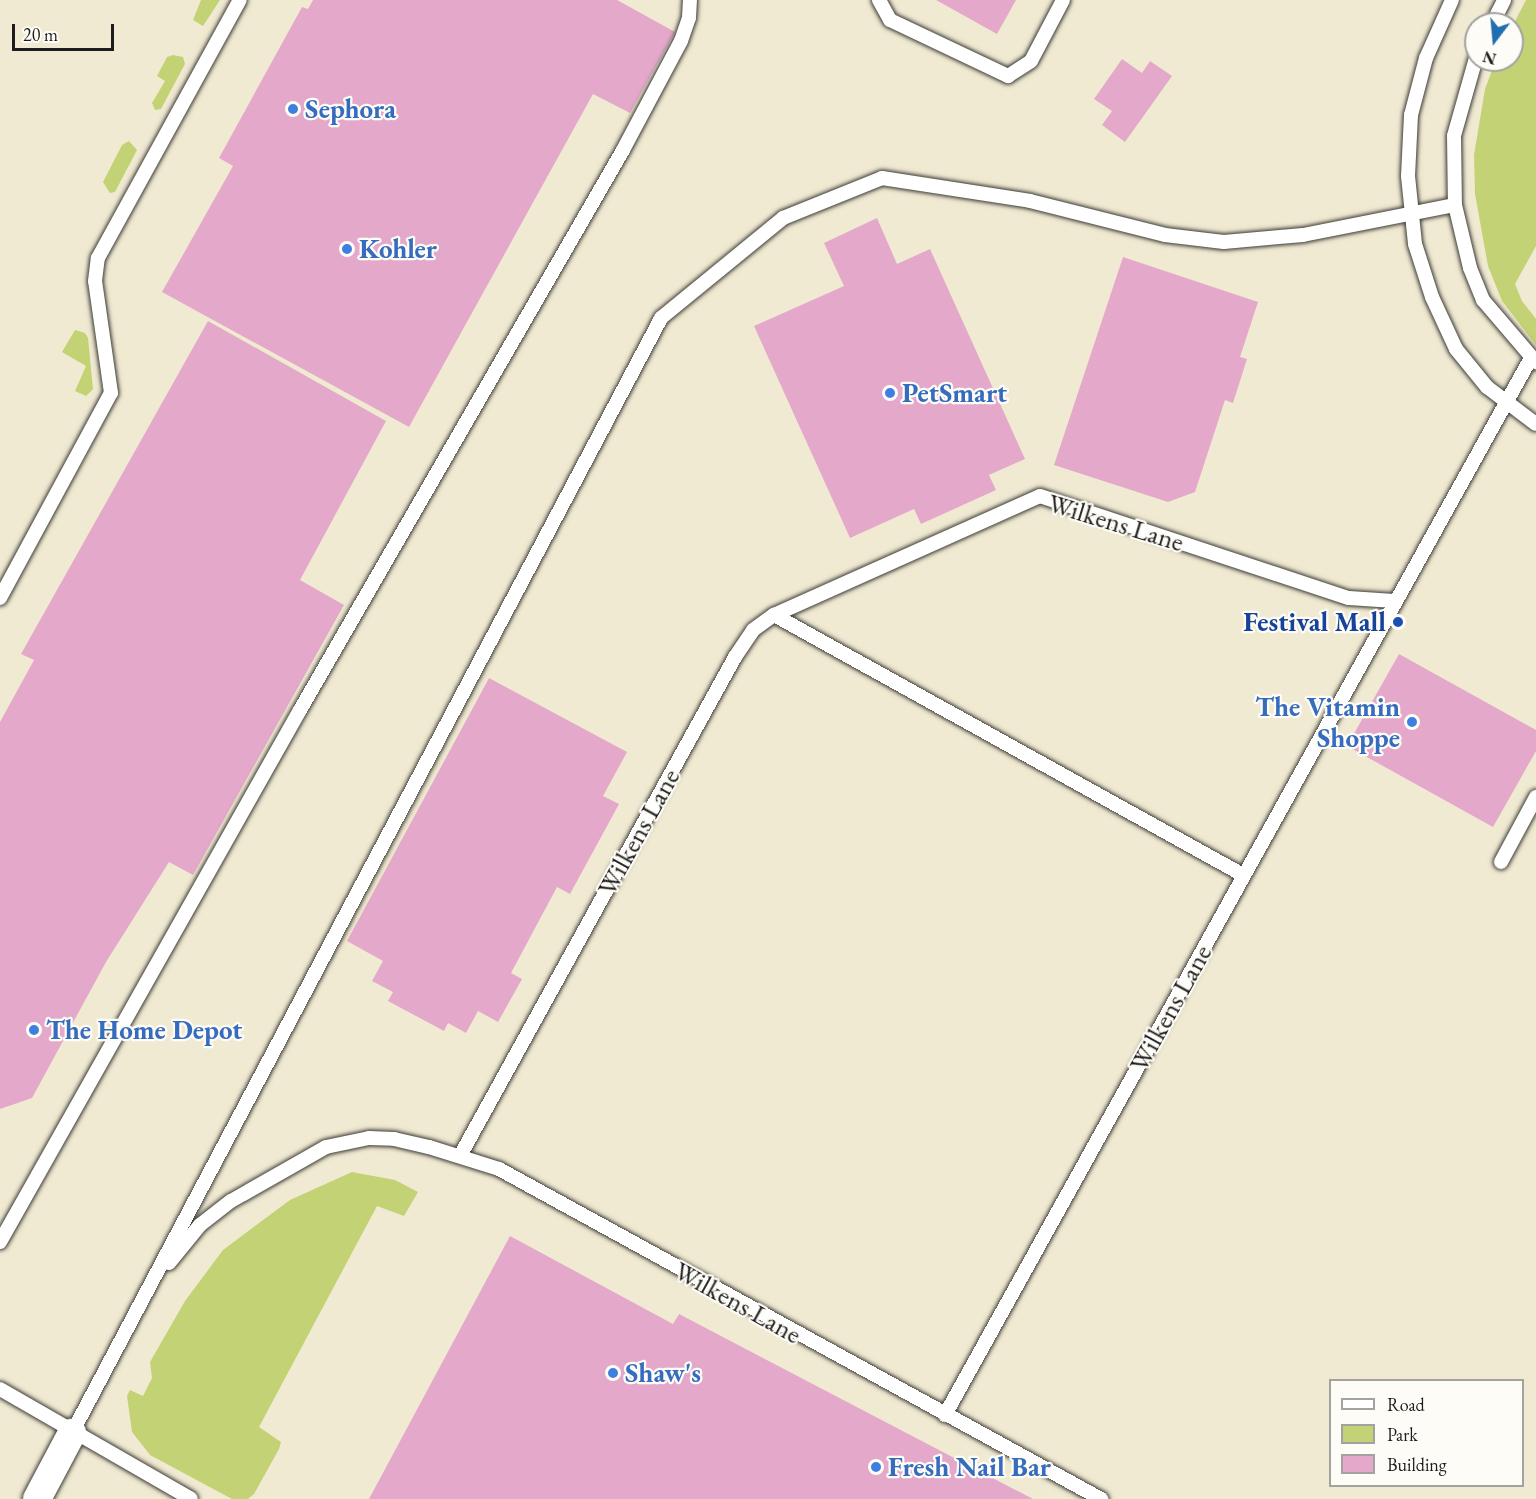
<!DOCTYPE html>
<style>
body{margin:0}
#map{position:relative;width:1536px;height:1499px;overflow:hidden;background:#f1ead2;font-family:"EB Garamond",serif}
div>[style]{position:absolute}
.green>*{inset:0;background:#c3d274}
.building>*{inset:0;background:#e4a9ca}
.roads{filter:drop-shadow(0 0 2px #3c3b37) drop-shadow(0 0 2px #3c3b37)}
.service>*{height:14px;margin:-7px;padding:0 7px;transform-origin:7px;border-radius:7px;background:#fff}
.minor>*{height:28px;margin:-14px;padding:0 14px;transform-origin:14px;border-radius:14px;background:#fff}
.dots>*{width:16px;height:16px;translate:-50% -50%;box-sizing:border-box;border:3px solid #fdfcf7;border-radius:50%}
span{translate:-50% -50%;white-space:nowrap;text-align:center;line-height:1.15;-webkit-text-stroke:4.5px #fdfcf7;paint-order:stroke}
.shop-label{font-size:27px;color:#366cbe;font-weight:700}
.left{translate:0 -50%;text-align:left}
.right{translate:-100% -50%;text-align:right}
.street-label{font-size:27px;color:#1c1c1c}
.transit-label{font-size:27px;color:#164399;font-weight:700}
.legend{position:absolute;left:1329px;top:1379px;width:195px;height:108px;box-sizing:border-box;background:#fdfcf7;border:2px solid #a3a29f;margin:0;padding:8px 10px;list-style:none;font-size:18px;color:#1c1c1c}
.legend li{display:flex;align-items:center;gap:12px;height:30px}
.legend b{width:30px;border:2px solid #a3a29f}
.north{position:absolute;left:1464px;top:12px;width:60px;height:60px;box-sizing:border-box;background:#fdfcf7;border:2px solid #a3a29f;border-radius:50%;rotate:196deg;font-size:16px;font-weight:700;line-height:24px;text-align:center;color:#1c1c1c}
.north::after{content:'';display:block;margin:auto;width:21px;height:27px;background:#1f6fb2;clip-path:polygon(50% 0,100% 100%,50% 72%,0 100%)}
.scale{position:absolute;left:12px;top:24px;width:102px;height:27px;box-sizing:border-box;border:3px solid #1c1c1c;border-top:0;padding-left:8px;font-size:18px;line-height:21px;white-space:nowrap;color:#1c1c1c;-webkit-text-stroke:4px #fdfcf7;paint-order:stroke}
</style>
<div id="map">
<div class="green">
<div style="clip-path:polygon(201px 0,220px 0,203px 26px,193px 20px)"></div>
<div style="clip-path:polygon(1526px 0,1536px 0,1536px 246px,1515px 284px,1522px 301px,1536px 319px,1536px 345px,1502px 301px,1488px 266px,1475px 194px,1474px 155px,1485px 89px,1496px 60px,1512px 60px,1512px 27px)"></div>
<div style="clip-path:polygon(173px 55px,183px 57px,185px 64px,161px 109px,155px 110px,152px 103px,165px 81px,157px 76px,167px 57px)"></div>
<div style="clip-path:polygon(129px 141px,137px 150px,115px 192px,110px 193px,103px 182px,122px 145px)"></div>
<div style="clip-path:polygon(75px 330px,85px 333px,88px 338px,93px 389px,86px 396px,75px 391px,86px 366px,62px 352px)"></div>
<div style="clip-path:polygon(352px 1172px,395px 1180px,418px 1192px,404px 1216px,377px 1206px,259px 1427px,281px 1442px,279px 1449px,254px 1494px,248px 1499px,232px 1499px,150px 1455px,132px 1432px,127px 1396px,130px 1390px,143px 1396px,152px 1378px,150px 1362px,185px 1301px,223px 1250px,290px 1200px)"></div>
</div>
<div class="building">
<div style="clip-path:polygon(313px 0,617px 0,675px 32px,630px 113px,593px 94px,409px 427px,162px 292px,233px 166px,219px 158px,302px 7px,308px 9px)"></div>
<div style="clip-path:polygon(936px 0,1016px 0,997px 34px)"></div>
<div style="clip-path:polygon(1122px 59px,1142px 73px,1150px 61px,1172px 76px,1125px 142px,1102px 125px,1112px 111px,1094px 99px)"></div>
<div style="clip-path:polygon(877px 218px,897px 264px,930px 249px,1025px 459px,989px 475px,996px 490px,921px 524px,914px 509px,850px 538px,754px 326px,844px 286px,824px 243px)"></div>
<div style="clip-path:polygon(1123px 257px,1258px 302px,1240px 357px,1247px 359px,1233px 403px,1225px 400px,1195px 492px,1168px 502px,1054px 465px)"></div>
<div style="clip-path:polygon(208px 321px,386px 421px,300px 580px,344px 605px,193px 875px,169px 862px,106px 962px,32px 1098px,0 1109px,0 722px,34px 660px,21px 654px)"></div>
<div style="clip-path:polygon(1399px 654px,1536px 730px,1536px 751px,1493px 827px,1347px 746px)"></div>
<div style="clip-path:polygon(489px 678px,627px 752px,603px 796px,619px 804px,570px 894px,557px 887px,511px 973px,522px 979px,498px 1022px,478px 1011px,466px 1033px,448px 1023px,444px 1031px,388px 1001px,393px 992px,372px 981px,383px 961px,347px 941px)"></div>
<div style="clip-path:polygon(510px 1236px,673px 1324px,679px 1314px,1033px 1499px,369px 1499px)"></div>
</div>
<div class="roads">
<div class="service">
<div style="left:879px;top:0;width:23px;rotate:61deg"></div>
<div style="left:890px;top:20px;width:131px;rotate:25.4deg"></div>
<div style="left:1008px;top:76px;width:27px;rotate:-33deg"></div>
<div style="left:1031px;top:61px;width:69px;rotate:-62.3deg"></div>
<div style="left:1452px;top:0;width:64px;rotate:114.1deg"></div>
<div style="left:1426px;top:58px;width:59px;rotate:104.7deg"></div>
<div style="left:1411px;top:115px;width:61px;rotate:92.8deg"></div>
<div style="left:1408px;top:176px;width:68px;rotate:84.1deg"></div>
<div style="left:1415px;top:244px;width:56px;rotate:72.2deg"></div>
<div style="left:1432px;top:297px;width:57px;rotate:65.2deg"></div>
<div style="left:1456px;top:349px;width:49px;rotate:50.8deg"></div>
<div style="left:1487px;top:387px;width:61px;rotate:37.1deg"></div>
<div style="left:1492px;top:24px;width:27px;rotate:-63deg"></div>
<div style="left:1476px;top:58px;width:81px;rotate:105.8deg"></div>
<div style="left:1454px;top:136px;width:69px;rotate:89.2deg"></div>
<div style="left:1455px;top:205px;width:65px;rotate:76.6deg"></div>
<div style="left:1470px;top:268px;width:35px;rotate:68deg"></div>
<div style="left:1483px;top:300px;width:82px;rotate:49.5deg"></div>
<div style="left:0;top:598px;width:233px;rotate:-61.6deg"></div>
<div style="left:111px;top:393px;width:113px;rotate:-98.1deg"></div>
<div style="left:95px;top:281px;width:23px;rotate:-83deg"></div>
<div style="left:98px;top:258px;width:294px;rotate:-61.2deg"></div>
<div style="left:774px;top:615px;width:536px;rotate:29deg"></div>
<div style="left:1501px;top:862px;width:74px;rotate:-61.7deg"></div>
<div style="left:460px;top:1156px;width:570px;rotate:-61.14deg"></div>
<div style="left:735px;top:657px;width:32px;rotate:-56deg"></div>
<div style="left:753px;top:630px;width:26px;rotate:-36deg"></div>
<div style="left:774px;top:615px;width:291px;rotate:-24.1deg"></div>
<div style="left:1040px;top:496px;width:325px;rotate:18.3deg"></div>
<div style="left:1349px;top:598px;width:45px;rotate:3.8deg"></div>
<div style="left:0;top:1242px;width:611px;rotate:-60.58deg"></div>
<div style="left:300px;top:710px;width:646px;rotate:-60.02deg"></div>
<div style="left:623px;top:150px;width:123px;rotate:-62deg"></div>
<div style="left:681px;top:41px;width:24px;rotate:-71deg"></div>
<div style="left:689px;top:18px;width:18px;rotate:-87deg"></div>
<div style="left:169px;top:1263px;width:49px;rotate:-50.8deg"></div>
<div style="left:200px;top:1225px;width:39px;rotate:-38deg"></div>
<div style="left:231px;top:1201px;width:109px;rotate:-29.6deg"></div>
<div style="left:326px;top:1147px;width:44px;rotate:-11.8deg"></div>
<div style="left:369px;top:1138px;width:25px;rotate:2deg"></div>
<div style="left:394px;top:1139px;width:36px;rotate:13deg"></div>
<div style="left:429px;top:1147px;width:73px;rotate:17.4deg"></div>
<div style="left:499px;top:1169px;width:687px;rotate:28.73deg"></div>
<div style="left:0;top:1389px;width:220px;rotate:29.9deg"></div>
<div style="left:945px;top:1415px;width:1209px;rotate:-61deg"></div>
<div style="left:72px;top:1433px;width:1261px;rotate:-62.15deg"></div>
<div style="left:661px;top:318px;width:158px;rotate:-39.3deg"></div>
<div style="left:783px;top:218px;width:107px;rotate:-22deg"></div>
<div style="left:882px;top:178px;width:150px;rotate:8.8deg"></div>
<div style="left:1030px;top:201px;width:139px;rotate:14.1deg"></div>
<div style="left:1165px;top:235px;width:59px;rotate:6.8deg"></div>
<div style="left:1224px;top:242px;width:79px;rotate:-5.1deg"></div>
<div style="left:1303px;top:235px;width:155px;rotate:-11.2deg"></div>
</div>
<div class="minor">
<div style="left:37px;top:1499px;width:75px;rotate:-62.1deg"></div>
</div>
</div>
<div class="dots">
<div style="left:293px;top:109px;background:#3f7fe0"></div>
<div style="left:347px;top:249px;background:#3f7fe0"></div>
<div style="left:890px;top:393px;background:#3f7fe0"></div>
<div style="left:1398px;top:622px;background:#1a4fb4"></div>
<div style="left:1412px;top:722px;background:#3f7fe0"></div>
<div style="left:34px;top:1030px;background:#3f7fe0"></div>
<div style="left:613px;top:1373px;background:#3f7fe0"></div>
<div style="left:876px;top:1467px;background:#3f7fe0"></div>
</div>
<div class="shop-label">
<span class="left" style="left:305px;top:109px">Sephora</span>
<span class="left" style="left:359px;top:249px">Kohler</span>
<span class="left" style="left:902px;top:393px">PetSmart</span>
<span class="right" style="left:1400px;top:722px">The Vitamin<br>Shoppe</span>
<span class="left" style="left:46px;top:1030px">The Home Depot</span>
<span class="left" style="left:625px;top:1373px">Shaw's</span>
<span class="left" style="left:888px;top:1467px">Fresh Nail Bar</span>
</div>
<div class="street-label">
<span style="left:1116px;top:522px;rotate:17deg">Wilkens Lane</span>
<span style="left:638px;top:832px;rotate:-61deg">Wilkens Lane</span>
<span style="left:1170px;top:1008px;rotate:-61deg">Wilkens Lane</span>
<span style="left:738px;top:1302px;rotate:29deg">Wilkens Lane</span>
</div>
<div class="transit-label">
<span class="right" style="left:1386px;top:622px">Festival Mall</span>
</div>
<ul class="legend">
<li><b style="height:8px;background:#fff"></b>Road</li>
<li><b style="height:16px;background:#c3d274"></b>Park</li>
<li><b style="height:16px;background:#e4a9ca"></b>Building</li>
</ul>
<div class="north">N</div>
<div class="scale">20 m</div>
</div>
